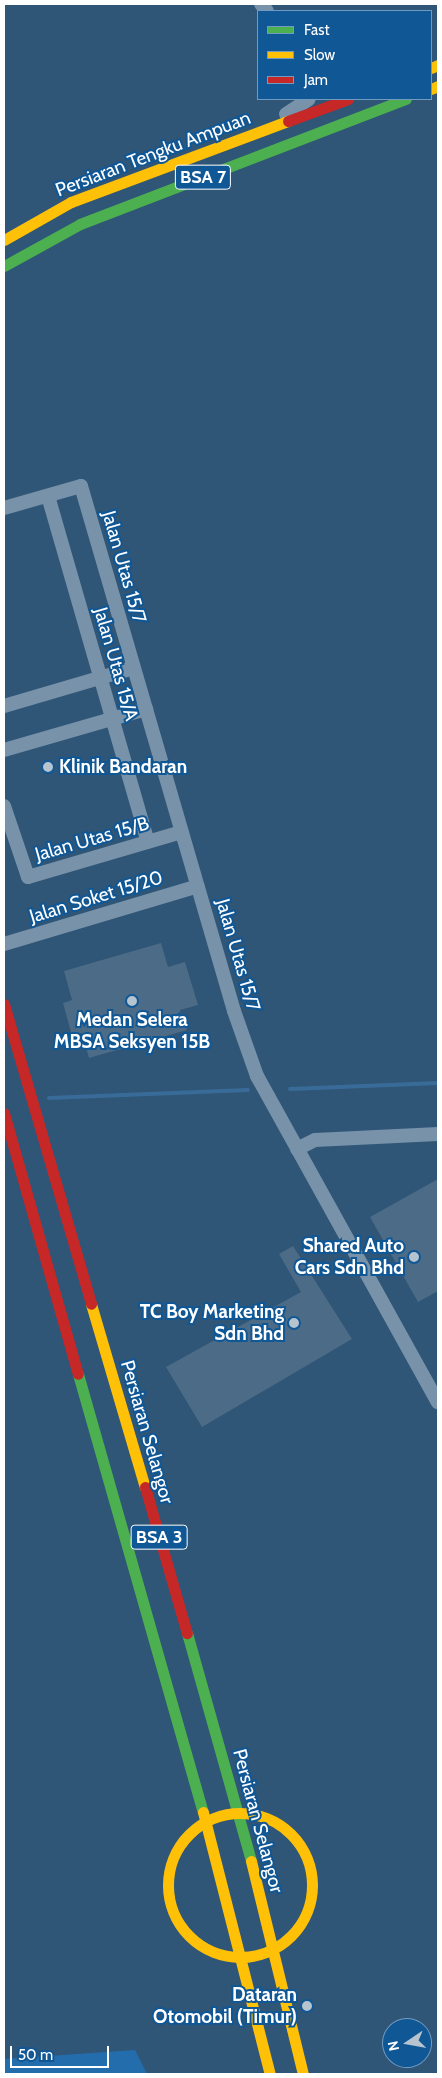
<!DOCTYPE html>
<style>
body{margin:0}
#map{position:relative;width:442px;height:2078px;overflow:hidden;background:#2f5577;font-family:Cabin,sans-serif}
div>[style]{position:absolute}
.green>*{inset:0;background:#246dad}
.stream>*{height:4px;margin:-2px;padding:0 2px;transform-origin:2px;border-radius:2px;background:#396b98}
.building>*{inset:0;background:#4c6b86}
.street>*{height:14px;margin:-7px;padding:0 7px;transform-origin:7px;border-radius:7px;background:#7892a9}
.fast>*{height:11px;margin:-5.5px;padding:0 5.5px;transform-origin:5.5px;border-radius:5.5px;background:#4caf50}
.slow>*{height:11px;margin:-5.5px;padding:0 5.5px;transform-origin:5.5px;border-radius:5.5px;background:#ffc107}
.slow>.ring{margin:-5.5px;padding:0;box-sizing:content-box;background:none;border:11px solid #ffc107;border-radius:50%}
.jam>*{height:11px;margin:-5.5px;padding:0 5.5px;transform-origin:5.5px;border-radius:5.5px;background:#c62828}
.dots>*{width:14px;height:14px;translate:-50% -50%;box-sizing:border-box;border:2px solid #105796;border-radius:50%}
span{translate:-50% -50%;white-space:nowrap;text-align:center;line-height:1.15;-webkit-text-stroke:4px #105796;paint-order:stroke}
.shield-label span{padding:1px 4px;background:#105796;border:1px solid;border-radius:4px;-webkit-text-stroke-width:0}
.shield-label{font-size:18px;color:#fff;font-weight:700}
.street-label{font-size:19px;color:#fff}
.poi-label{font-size:19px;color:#fff;font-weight:700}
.left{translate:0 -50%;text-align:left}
.right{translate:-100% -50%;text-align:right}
.frame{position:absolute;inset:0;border:5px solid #fff;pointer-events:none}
.legend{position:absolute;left:257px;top:10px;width:175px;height:90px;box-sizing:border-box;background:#105796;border:1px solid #709ac0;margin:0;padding:6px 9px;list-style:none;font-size:15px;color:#fff}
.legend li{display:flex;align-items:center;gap:10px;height:25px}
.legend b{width:25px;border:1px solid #709ac0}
.north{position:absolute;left:382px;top:2018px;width:50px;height:50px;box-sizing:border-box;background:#105796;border:1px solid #709ac0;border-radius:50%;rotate:258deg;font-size:14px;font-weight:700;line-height:20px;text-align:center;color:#fff}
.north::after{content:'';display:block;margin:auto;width:18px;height:22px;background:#b6c4cf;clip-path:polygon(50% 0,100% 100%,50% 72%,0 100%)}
.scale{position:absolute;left:10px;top:2046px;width:99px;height:22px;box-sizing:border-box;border:2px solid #fff;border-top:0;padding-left:6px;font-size:15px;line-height:18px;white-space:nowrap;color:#fff;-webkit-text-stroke:4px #105796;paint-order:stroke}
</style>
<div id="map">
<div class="green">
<div style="clip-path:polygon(135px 2050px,147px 2074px,4px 2074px,4px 2059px)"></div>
</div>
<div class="stream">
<div style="left:290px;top:1089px;width:148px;rotate:-2.3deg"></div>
<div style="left:49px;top:1098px;width:199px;rotate:-2.3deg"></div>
</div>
<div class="building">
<div style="clip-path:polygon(161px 943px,168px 967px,185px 962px,198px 1005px,180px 1010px,187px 1030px,89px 1058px,82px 1033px,72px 1036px,63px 1003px,72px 1000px,64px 971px)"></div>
<div style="clip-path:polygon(438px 1179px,438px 1291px,418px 1302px,370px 1217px)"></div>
<div style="clip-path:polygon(293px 1246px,352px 1339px,202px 1427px,166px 1367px,301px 1292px,279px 1254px)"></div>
</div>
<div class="street">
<div style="left:261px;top:4px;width:9px;rotate:49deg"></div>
<div style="left:286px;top:114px;width:27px;rotate:-33deg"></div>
<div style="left:48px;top:496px;width:360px;rotate:73.9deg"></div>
<div style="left:4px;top:508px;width:80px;rotate:-15.9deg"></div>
<div style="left:81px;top:486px;width:547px;rotate:73.75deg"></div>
<div style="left:234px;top:1011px;width:69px;rotate:70.5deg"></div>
<div style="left:257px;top:1076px;width:373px;rotate:61deg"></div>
<div style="left:4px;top:706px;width:134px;rotate:-16.4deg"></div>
<div style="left:4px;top:750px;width:148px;rotate:-16.1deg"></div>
<div style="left:4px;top:806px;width:75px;rotate:71.3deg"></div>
<div style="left:28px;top:877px;width:160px;rotate:-16.3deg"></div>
<div style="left:4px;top:944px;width:202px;rotate:-16.6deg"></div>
<div style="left:297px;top:1149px;width:20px;rotate:-27deg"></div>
<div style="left:315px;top:1140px;width:123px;rotate:-2.8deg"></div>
</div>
<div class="fast">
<div style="left:4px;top:266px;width:87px;rotate:-28.9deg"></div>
<div style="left:80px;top:224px;width:349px;rotate:-21deg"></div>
<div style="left:78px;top:1374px;width:455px;rotate:74.1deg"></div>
<div style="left:187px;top:1633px;width:237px;rotate:74.3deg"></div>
</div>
<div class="slow">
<div style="left:431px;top:68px;width:8px;rotate:-23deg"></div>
<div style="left:431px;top:89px;width:8px;rotate:-23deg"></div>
<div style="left:4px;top:240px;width:77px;rotate:-29.6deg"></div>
<div style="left:71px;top:202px;width:232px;rotate:-20.5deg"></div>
<div style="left:91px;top:1304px;width:191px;rotate:73.6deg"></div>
<div style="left:203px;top:1812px;width:270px;rotate:75.7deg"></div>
<div class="ring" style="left:168px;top:1813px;width:133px;height:133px"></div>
<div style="left:251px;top:1861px;width:219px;rotate:76.3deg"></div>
</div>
<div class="jam">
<div style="left:288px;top:121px;width:64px;rotate:-20.1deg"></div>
<div style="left:4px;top:1004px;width:312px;rotate:73.8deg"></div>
<div style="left:4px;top:1113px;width:271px;rotate:74.2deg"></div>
<div style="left:145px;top:1487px;width:152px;rotate:74deg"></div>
</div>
<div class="dots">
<div style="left:48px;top:767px;background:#b6c4cf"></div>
<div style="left:132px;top:1001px;background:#b6c4cf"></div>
<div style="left:414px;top:1257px;background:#b6c4cf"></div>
<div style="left:294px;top:1323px;background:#b6c4cf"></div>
<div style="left:307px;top:2006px;background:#b6c4cf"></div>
</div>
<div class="shield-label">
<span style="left:203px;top:177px">BSA 7</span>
<span style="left:159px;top:1537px">BSA 3</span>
</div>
<div class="street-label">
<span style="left:153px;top:154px;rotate:-21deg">Persiaran Tengku Ampuan</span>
<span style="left:124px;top:567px;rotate:74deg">Jalan Utas 15/7</span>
<span style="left:116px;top:664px;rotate:74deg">Jalan Utas 15/A</span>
<span style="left:92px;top:839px;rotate:-16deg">Jalan Utas 15/B</span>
<span style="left:96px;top:897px;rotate:-17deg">Jalan Soket 15/20</span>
<span style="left:238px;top:955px;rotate:74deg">Jalan Utas 15/7</span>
<span style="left:147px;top:1432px;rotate:74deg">Persiaran Selangor</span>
<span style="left:258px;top:1821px;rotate:75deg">Persiaran Selangor</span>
</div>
<div class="poi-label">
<span class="left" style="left:59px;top:767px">Klinik Bandaran</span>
<span style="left:132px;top:1031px">Medan Selera<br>MBSA Seksyen 15B</span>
<span class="right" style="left:404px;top:1257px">Shared Auto<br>Cars Sdn Bhd</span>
<span class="right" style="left:284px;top:1323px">TC Boy Marketing<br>Sdn Bhd</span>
<span class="right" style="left:297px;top:2006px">Dataran<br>Otomobil (Timur)</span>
</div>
<div class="frame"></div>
<ul class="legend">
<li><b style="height:6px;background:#4caf50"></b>Fast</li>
<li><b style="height:6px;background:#ffc107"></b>Slow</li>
<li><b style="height:6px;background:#c62828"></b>Jam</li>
</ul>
<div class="north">N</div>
<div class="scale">50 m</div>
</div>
